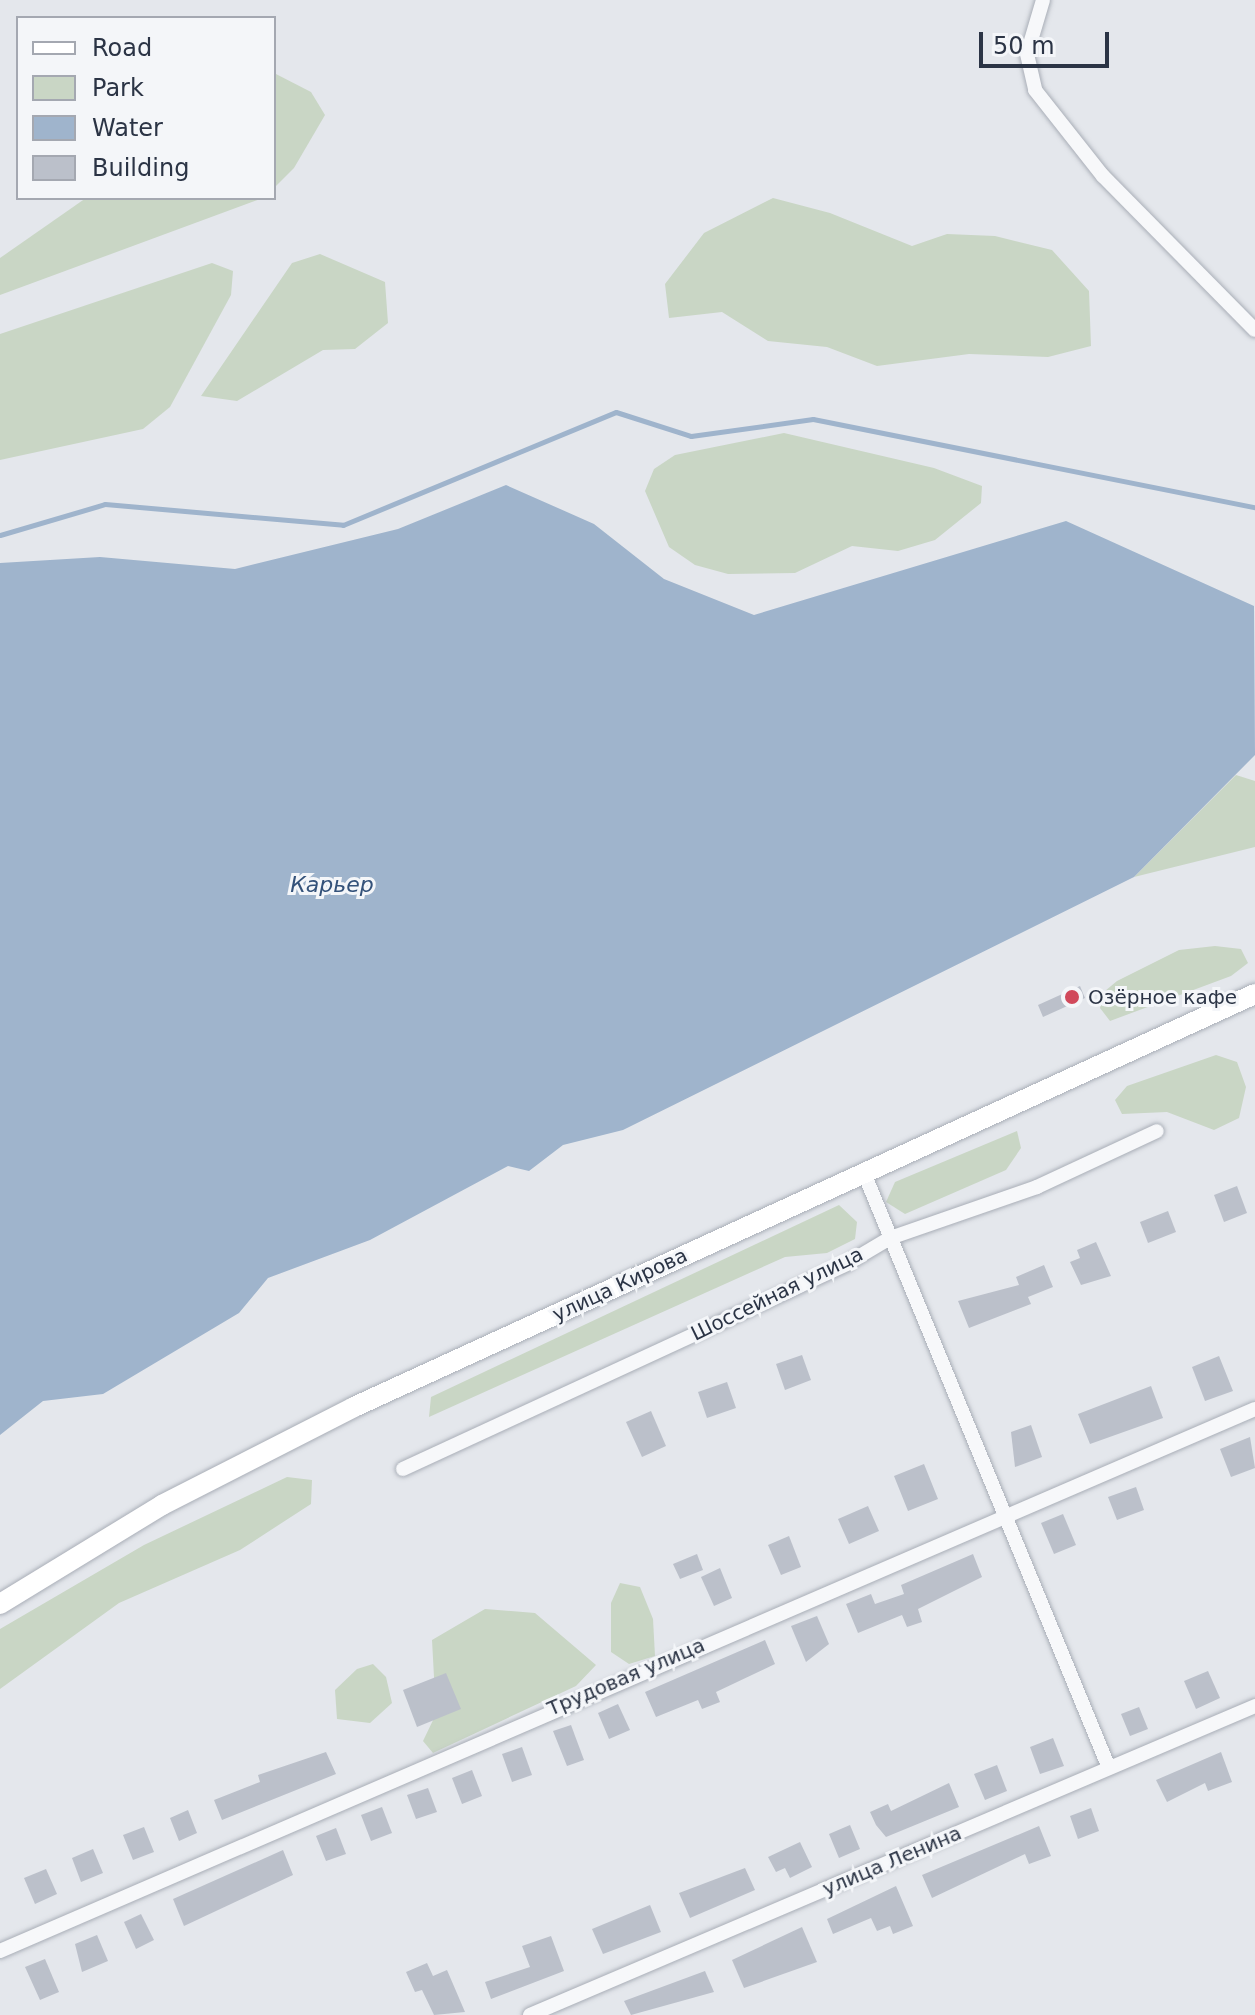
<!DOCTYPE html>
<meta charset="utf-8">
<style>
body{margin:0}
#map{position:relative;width:1255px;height:2015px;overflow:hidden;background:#e4e7ec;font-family:"DejaVu Sans",sans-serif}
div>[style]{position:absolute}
.green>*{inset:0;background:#c9d6c5}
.water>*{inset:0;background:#9fb4cc}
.stream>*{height:5px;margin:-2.5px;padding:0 2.5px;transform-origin:2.5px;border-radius:2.5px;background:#9fb4cc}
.building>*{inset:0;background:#bbc0ca}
.roads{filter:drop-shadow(0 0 2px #a9aeb7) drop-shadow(0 0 2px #a9aeb7)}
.street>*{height:14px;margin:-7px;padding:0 7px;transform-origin:7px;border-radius:7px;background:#f7f8fa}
.secondary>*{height:20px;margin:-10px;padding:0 10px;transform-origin:10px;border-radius:10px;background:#fff}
.dots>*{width:22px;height:22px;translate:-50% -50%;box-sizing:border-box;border:4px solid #f4f6f9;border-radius:50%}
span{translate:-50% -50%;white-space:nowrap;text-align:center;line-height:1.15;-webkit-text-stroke:6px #f4f6f9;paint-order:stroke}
.poi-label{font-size:20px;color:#2b3445}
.left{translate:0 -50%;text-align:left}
.street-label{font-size:20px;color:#2b3445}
.water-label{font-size:22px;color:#34527a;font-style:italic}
.legend{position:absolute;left:16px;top:16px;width:260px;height:184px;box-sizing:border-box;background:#f4f6f9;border:2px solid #a4a8b1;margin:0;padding:10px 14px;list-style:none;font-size:24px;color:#2b3445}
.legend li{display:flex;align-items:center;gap:16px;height:40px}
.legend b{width:40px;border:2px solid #a4a8b1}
.scale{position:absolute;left:979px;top:32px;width:130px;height:36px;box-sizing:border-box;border:4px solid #2b3445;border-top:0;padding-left:10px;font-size:24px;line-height:28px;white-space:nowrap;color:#2b3445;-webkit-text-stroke:6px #f4f6f9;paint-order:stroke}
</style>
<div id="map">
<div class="green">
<div style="clip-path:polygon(274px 73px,311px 92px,325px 115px,294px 168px,274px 188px)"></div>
<div style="clip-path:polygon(86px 198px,263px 198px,0 295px,0 258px)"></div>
<div style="clip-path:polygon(773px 198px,830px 213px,912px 246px,947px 234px,995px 236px,1052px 250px,1089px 291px,1091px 346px,1048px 357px,969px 354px,877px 366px,827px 347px,768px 341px,722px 312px,669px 318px,665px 284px,704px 233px)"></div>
<div style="clip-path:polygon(320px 254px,385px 282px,388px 323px,355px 349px,323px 350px,237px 401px,201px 396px,292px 263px)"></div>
<div style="clip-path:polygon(212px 263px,233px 271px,231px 295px,170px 407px,143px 429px,0 460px,0 334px)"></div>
<div style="clip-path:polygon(784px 433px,934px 468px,982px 486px,981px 503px,935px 540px,898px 551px,852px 546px,795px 573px,728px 574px,695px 565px,669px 547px,645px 491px,654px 469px,675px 455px)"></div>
<div style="clip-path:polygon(1236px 775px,1255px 781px,1255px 847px,1134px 877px)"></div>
<div style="clip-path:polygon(1215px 946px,1241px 949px,1248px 963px,1231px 976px,1110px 1021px,1100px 1008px,1105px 991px,1117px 981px,1179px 950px)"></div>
<div style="clip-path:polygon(1216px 1055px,1237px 1062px,1246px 1087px,1239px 1118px,1214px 1130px,1167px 1112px,1122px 1114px,1115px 1100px,1127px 1086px)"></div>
<div style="clip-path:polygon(1017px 1131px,1021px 1148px,1006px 1170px,905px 1214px,886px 1202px,895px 1182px)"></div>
<div style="clip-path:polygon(839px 1205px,857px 1222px,855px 1239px,827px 1253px,785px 1257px,429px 1417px,431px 1397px)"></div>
<div style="clip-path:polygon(287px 1477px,312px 1480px,311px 1504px,240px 1550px,119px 1603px,0 1689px,0 1629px,144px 1545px)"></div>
<div style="clip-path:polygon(620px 1583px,640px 1587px,653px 1619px,655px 1656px,629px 1664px,611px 1652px,611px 1603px)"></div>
<div style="clip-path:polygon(485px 1609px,535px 1613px,596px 1665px,576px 1686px,433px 1753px,423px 1741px,436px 1714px,432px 1640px)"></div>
<div style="clip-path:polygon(373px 1664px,386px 1677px,392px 1703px,370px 1723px,337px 1719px,335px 1690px,357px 1669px)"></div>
</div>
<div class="water">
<div style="clip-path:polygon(506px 485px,594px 524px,664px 579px,754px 615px,1066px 521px,1254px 606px,1255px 755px,1134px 877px,623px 1130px,563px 1145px,529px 1171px,508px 1166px,370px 1240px,268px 1278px,239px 1313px,103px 1394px,43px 1401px,0 1435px,0 563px,100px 557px,235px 569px,398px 529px)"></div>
</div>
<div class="stream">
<div style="left:0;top:535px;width:109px;rotate:-16.4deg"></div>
<div style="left:105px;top:504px;width:239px;rotate:5deg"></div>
<div style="left:343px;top:525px;width:295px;rotate:-22.5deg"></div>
<div style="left:616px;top:412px;width:79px;rotate:17.7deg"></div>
<div style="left:691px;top:436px;width:123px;rotate:-7.9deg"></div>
<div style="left:813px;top:419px;width:451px;rotate:11.3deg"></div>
</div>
<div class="building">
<div style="clip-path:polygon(1080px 986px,1085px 998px,1043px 1017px,1038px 1005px)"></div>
<div style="clip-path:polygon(1237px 1186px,1247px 1213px,1224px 1222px,1214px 1195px)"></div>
<div style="clip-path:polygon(1168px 1211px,1176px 1232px,1148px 1243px,1140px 1222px)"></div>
<div style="clip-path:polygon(1096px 1242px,1111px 1276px,1081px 1285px,1070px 1262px,1080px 1258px,1077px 1250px)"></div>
<div style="clip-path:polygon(1044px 1265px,1053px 1287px,1028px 1297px,1031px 1304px,969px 1328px,958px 1301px,1019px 1285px,1016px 1277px)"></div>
<div style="clip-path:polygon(802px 1355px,811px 1380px,785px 1390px,776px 1364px)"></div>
<div style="clip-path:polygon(1219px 1356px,1233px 1391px,1205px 1401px,1192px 1367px)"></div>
<div style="clip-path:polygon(727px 1382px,736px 1408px,707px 1418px,698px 1392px)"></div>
<div style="clip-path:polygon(1151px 1386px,1163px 1418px,1090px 1444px,1078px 1414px)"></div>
<div style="clip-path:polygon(651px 1411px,666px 1446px,642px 1457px,626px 1422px)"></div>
<div style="clip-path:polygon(1031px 1425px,1042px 1457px,1015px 1467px,1011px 1432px)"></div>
<div style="clip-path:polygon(1250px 1437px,1255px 1468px,1231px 1477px,1220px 1449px)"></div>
<div style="clip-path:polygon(924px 1464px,938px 1499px,908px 1511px,894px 1476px)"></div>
<div style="clip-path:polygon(1136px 1487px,1144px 1510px,1117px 1520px,1108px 1497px)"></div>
<div style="clip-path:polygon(868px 1506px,879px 1531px,849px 1544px,838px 1519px)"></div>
<div style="clip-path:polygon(1063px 1514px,1076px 1545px,1054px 1554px,1041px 1523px)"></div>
<div style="clip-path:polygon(789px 1536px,801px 1567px,781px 1575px,768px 1545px)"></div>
<div style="clip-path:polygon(697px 1554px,703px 1570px,680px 1579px,673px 1564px)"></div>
<div style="clip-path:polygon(973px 1554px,982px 1577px,918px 1609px,922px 1622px,907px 1627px,902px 1615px,858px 1633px,846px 1604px,871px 1594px,875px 1604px,904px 1594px,901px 1585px)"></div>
<div style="clip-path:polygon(720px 1568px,732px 1598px,714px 1606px,701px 1577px)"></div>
<div style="clip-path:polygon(817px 1616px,829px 1644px,806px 1662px,791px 1626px)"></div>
<div style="clip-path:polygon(765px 1640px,775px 1664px,716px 1692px,720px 1702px,702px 1709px,698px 1700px,656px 1717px,645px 1692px)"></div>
<div style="clip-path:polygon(1208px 1671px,1220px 1698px,1196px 1709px,1184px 1681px)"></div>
<div style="clip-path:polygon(446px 1673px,461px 1709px,417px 1727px,403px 1690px)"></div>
<div style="clip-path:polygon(618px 1704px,630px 1730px,609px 1739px,598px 1713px)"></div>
<div style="clip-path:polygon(1139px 1707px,1148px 1729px,1130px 1736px,1121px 1714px)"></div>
<div style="clip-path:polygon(571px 1725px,584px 1760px,567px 1766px,553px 1731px)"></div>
<div style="clip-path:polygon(1053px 1738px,1064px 1766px,1040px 1774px,1030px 1747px)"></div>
<div style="clip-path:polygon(522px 1747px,532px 1775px,512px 1782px,502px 1754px)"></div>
<div style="clip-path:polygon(326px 1752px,336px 1774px,222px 1820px,214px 1800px,260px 1782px,258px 1775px)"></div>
<div style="clip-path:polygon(1221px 1752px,1232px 1782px,1208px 1791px,1205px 1783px,1167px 1802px,1156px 1780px)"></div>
<div style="clip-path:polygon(997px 1765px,1007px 1791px,985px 1800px,974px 1774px)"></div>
<div style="clip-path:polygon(472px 1770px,482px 1796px,462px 1804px,452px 1778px)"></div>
<div style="clip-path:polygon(949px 1783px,959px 1807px,886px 1837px,876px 1825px,870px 1812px,888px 1804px,891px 1811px)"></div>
<div style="clip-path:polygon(428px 1788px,437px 1812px,416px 1819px,407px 1795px)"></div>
<div style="clip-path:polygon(382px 1807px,392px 1833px,371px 1841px,361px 1815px)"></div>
<div style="clip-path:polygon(1091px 1808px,1099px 1831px,1078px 1839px,1070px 1816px)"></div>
<div style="clip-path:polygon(188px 1810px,197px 1833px,179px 1841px,170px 1818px)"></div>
<div style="clip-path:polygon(850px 1825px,860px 1849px,839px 1858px,829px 1834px)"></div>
<div style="clip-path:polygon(1039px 1826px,1051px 1856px,1029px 1864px,1025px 1854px,932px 1898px,922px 1875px)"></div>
<div style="clip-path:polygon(144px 1827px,154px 1852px,133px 1860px,123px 1835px)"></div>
<div style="clip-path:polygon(336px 1828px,346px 1854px,326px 1861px,316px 1836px)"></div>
<div style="clip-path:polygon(800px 1842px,812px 1867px,790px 1878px,785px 1868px,776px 1872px,768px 1857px)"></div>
<div style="clip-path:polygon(93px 1849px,103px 1873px,81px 1882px,72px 1858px)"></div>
<div style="clip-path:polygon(283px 1850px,293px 1875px,184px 1926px,173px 1899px)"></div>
<div style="clip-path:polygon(745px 1868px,755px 1890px,690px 1918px,679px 1893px)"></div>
<div style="clip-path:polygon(46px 1869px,57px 1894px,35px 1904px,24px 1878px)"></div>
<div style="clip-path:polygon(896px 1886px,913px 1926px,893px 1934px,890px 1926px,877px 1931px,871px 1918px,833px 1934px,827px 1919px)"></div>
<div style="clip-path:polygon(650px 1905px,661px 1932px,603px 1954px,592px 1929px)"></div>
<div style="clip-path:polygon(141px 1914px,154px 1940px,136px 1949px,124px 1922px)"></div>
<div style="clip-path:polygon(802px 1927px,817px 1962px,744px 1988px,732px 1960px)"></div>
<div style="clip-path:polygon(97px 1935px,108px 1961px,82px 1972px,75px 1944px)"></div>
<div style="clip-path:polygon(551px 1936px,564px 1971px,491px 1999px,485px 1982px,530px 1967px,522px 1946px)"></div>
<div style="clip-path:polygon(45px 1959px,59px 1992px,40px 2000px,25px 1967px)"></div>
<div style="clip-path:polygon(427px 1963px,433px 1976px,447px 1970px,465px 2012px,434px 2015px,422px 1990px,415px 1992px,406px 1972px)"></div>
<div style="clip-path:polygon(705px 1971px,714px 1992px,631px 2015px,624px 2001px)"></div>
</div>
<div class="roads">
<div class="street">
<div style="left:1043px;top:0;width:56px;rotate:106.5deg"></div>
<div style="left:1027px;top:54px;width:37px;rotate:77deg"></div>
<div style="left:1035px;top:90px;width:110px;rotate:51.7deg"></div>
<div style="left:1103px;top:176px;width:216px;rotate:45.4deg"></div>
<div style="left:864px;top:1173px;width:643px;rotate:67.62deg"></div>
<div style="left:403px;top:1469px;width:490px;rotate:-24.8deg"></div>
<div style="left:848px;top:1263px;width:49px;rotate:-30.8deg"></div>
<div style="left:890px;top:1238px;width:156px;rotate:-19.1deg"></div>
<div style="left:1037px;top:1187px;width:132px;rotate:-25deg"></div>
<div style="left:0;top:1951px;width:1367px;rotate:-23.36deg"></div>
<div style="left:530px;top:2015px;width:788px;rotate:-23.08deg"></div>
</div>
<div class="secondary">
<div style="left:0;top:1604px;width:190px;rotate:-31.4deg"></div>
<div style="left:162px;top:1505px;width:216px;rotate:-27deg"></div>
<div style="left:354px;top:1407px;width:991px;rotate:-24.63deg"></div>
</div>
</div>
<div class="dots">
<div style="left:1072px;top:997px;background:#d1495b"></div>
</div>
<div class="poi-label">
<span class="left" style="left:1088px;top:997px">Озёрное кафе</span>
</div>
<div class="street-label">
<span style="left:620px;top:1285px;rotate:-25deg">улица Кирова</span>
<span style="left:777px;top:1294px;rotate:-26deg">Шоссейная улица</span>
<span style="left:626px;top:1677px;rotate:-23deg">Трудовая улица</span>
<span style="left:892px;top:1861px;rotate:-23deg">улица Ленина</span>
</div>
<div class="water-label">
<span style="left:332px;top:885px">Карьер</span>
</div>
<ul class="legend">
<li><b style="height:10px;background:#fff"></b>Road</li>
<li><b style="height:22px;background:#c9d6c5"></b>Park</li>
<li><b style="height:22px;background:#9fb4cc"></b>Water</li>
<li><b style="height:22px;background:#bbc0ca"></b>Building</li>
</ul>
<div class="scale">50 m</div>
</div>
